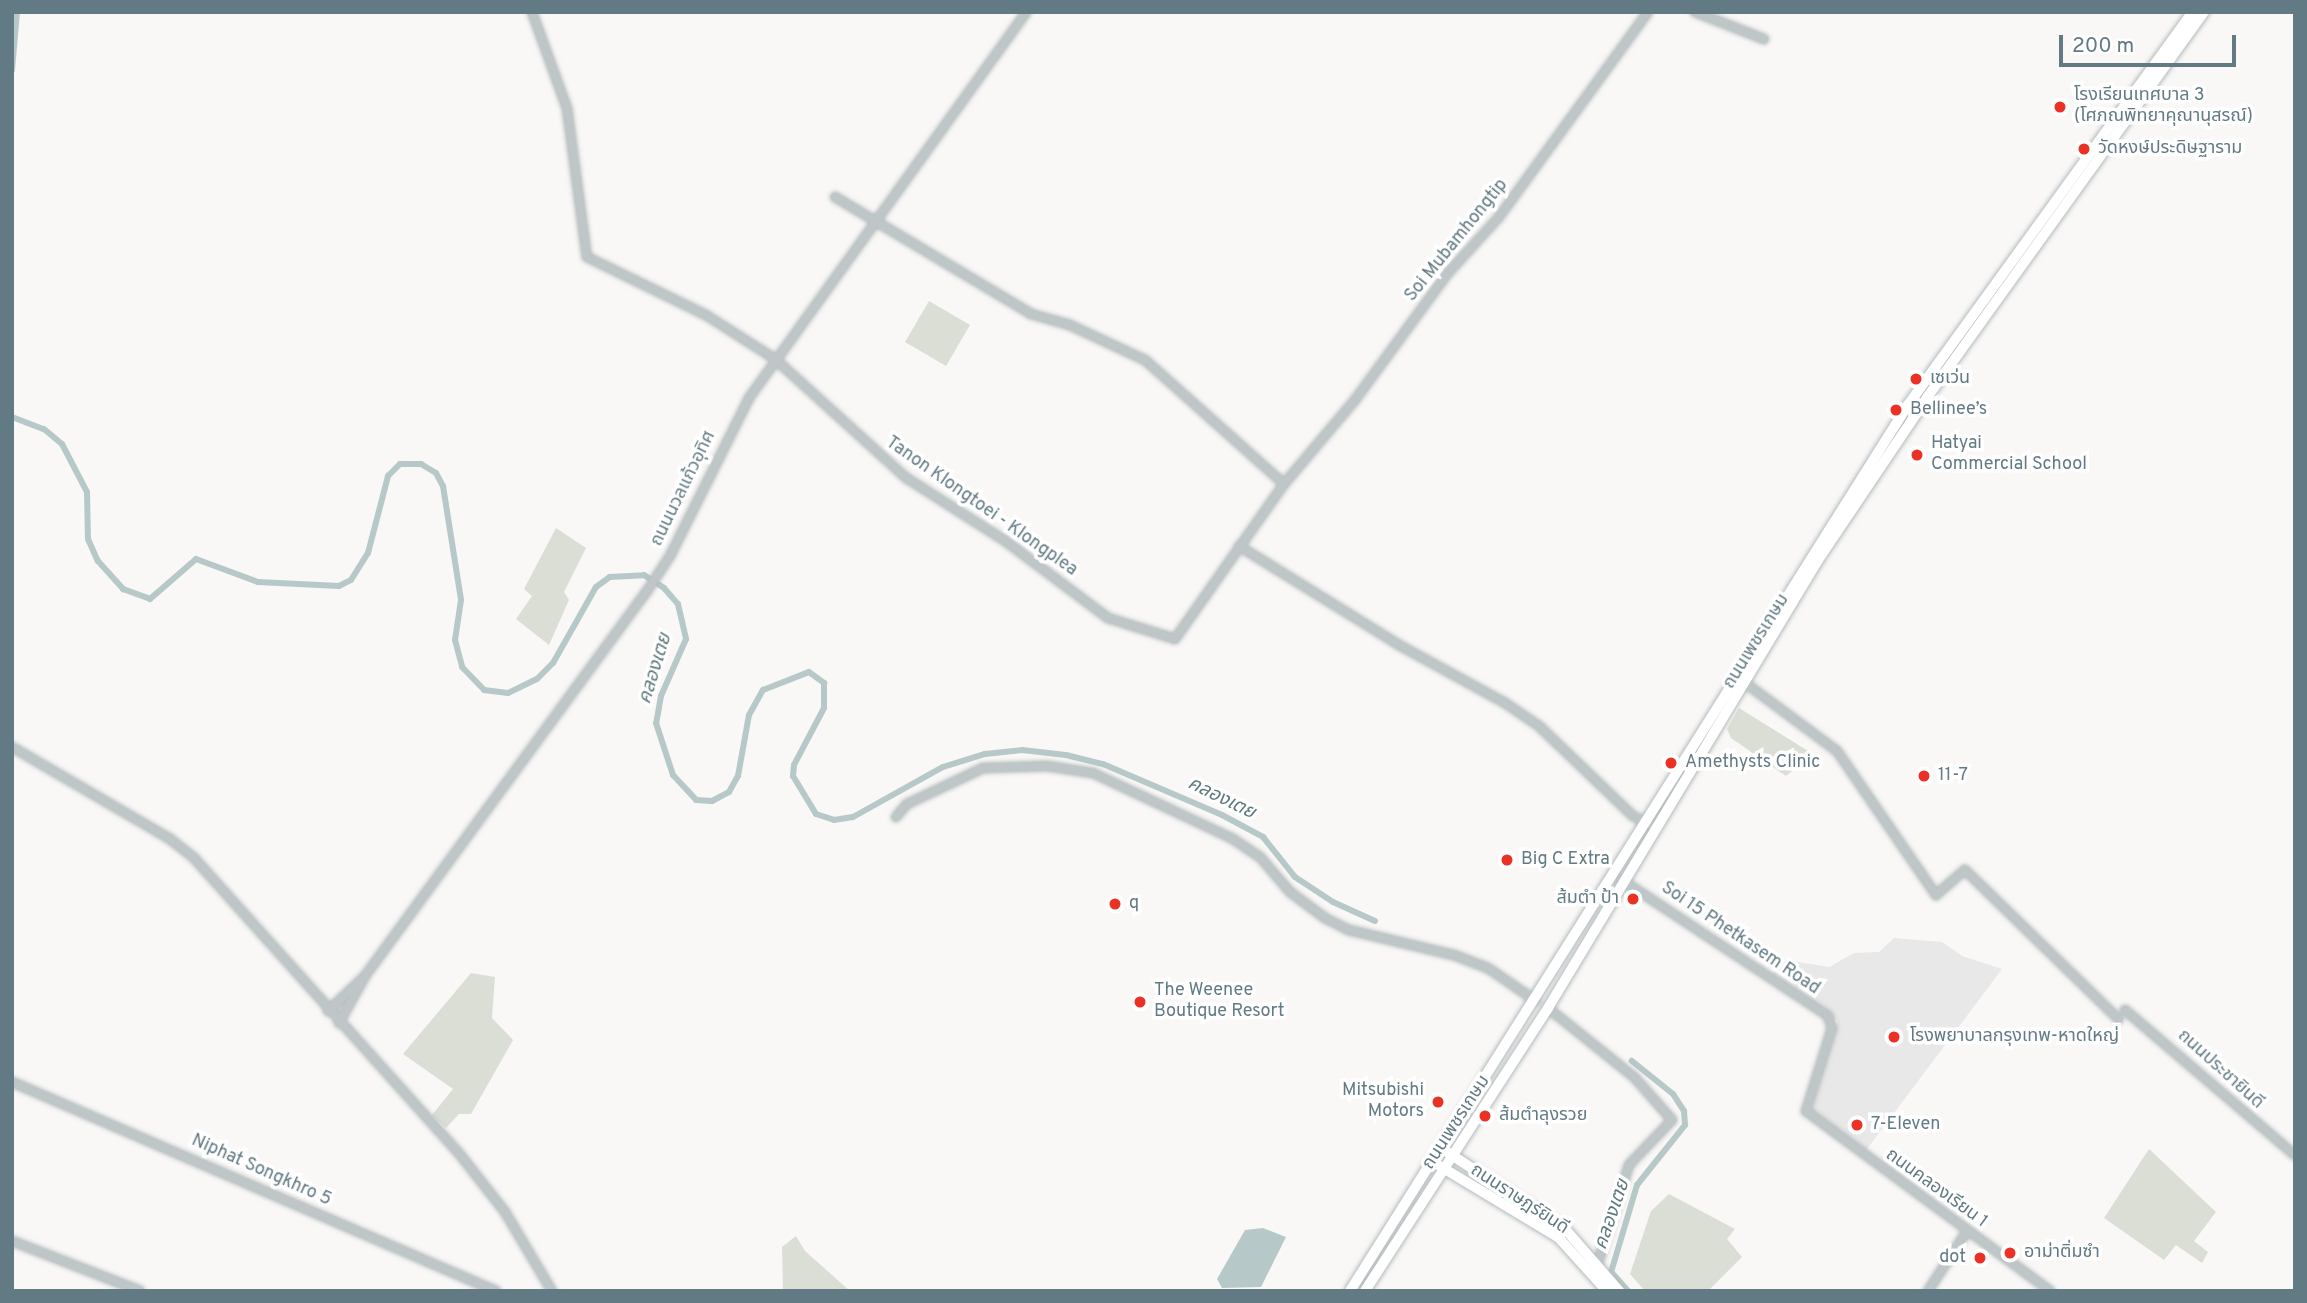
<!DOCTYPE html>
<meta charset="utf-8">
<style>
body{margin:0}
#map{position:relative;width:2307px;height:1303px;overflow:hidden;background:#f9f8f6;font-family:Overpass,"Noto Sans Thai",sans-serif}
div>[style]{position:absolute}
.built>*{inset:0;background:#e7e8e7}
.green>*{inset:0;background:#daded5}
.water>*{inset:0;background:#b7c8c9}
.canal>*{height:6px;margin:-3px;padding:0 3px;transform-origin:3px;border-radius:3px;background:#b7c8c9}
.roads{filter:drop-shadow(0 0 2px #b4bbbe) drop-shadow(0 0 2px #b4bbbe)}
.minor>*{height:8px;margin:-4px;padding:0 4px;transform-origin:4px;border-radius:4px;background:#bfc6c8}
.major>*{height:10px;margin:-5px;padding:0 5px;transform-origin:5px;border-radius:5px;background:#fff}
.dots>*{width:19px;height:19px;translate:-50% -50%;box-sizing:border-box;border:4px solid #fff;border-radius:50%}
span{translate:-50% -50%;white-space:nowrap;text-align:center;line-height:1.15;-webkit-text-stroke:7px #fff;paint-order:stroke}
.poi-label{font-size:18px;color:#627a83}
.left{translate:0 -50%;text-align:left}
.right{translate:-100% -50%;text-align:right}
.street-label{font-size:18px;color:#627a83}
.water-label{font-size:19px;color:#5e797c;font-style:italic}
.frame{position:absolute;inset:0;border:14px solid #627a83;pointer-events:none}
.scale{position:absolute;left:2059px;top:35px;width:177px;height:32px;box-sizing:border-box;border:4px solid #627a83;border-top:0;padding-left:9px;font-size:21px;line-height:24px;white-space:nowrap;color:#627a83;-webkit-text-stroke:5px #fff;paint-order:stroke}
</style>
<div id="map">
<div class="built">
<div style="clip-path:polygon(1894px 938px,1942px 942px,1962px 956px,2002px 969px,1864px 1153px,1814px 1114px,1812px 1108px,1838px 1021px,1771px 975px,1786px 960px,1829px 967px,1854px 953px,1879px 952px)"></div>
</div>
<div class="green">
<div style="clip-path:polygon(929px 301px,970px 325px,946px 366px,905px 342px)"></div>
<div style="clip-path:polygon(556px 528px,586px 548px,564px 592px,569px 600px,549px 645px,516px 619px,532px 596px,524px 589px)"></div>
<div style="clip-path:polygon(1739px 708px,1813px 754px,1786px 776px,1731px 738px,1727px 729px)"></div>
<div style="clip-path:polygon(471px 973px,495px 977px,492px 1018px,513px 1040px,471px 1114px,459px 1114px,446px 1128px,432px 1115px,453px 1089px,403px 1054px)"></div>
<div style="clip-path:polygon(2149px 1149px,2216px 1212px,2194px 1241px,2208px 1252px,2202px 1263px,2176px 1245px,2164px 1260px,2104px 1218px)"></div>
<div style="clip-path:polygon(1669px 1194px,1735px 1229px,1727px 1239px,1742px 1257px,1708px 1291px,1645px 1291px,1630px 1274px,1651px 1211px)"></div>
<div style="clip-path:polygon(796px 1236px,805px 1251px,850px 1291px,783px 1291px,782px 1247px)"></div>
</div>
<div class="water">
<div style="clip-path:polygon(1263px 1228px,1286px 1237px,1261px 1287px,1222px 1288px,1217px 1279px,1245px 1230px)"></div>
</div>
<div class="canal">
<div style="left:12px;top:70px;width:58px;rotate:-85.1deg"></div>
<div style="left:12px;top:417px;width:34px;rotate:21deg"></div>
<div style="left:44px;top:429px;width:23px;rotate:40deg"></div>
<div style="left:62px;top:444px;width:54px;rotate:62.5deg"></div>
<div style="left:87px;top:492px;width:47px;rotate:88.8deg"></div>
<div style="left:88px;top:539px;width:24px;rotate:66deg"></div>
<div style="left:98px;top:561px;width:38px;rotate:48deg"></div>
<div style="left:123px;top:589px;width:29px;rotate:20deg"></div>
<div style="left:150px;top:599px;width:61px;rotate:-41deg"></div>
<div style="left:196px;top:559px;width:66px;rotate:20.4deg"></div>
<div style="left:258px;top:582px;width:81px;rotate:2.8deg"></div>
<div style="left:339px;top:586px;width:13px;rotate:-27deg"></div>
<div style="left:351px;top:580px;width:32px;rotate:-58deg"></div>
<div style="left:368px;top:553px;width:80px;rotate:-75.4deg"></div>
<div style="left:388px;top:476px;width:17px;rotate:-45deg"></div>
<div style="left:400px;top:464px;width:21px"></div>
<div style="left:421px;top:464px;width:17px;rotate:31deg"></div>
<div style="left:436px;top:473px;width:15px;rotate:62deg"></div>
<div style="left:443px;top:486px;width:115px;rotate:81deg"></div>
<div style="left:461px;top:600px;width:40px;rotate:98.5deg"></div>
<div style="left:455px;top:640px;width:28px;rotate:75deg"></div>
<div style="left:462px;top:667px;width:32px;rotate:46deg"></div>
<div style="left:484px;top:690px;width:24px;rotate:7deg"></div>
<div style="left:508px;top:693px;width:32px;rotate:-26deg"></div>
<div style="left:537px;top:679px;width:23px;rotate:-45deg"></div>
<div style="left:553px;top:663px;width:87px;rotate:-60.5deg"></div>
<div style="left:596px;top:587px;width:17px;rotate:-36deg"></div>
<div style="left:610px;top:577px;width:34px;rotate:-3deg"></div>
<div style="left:644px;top:575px;width:24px;rotate:33deg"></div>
<div style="left:664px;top:588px;width:21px;rotate:49deg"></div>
<div style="left:678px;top:604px;width:36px;rotate:77deg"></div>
<div style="left:686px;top:639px;width:62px;rotate:113.7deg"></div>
<div style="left:661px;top:696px;width:27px;rotate:100deg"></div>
<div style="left:656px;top:723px;width:55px;rotate:71.9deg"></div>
<div style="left:673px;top:775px;width:34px;rotate:47deg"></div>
<div style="left:696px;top:800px;width:16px;rotate:4deg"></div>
<div style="left:712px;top:801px;width:19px;rotate:-28deg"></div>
<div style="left:729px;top:792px;width:18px;rotate:-61deg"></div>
<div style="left:738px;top:776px;width:62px;rotate:-79.8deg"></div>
<div style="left:749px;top:715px;width:29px;rotate:-61deg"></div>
<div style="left:763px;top:690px;width:49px;rotate:-21.4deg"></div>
<div style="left:809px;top:672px;width:19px;rotate:36deg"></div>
<div style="left:824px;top:683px;width:25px;rotate:90deg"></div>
<div style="left:824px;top:708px;width:64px;rotate:117.8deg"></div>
<div style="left:794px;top:765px;width:11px;rotate:95deg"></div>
<div style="left:793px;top:776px;width:44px;rotate:58.8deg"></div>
<div style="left:816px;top:814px;width:19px;rotate:18deg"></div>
<div style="left:834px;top:820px;width:19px;rotate:-9deg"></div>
<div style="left:853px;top:817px;width:103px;rotate:-29.1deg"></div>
<div style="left:943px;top:767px;width:44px;rotate:-17.2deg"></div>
<div style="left:985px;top:754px;width:37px;rotate:-6deg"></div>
<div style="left:1022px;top:750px;width:44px;rotate:6.5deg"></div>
<div style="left:1066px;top:755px;width:38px;rotate:14deg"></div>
<div style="left:1103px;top:764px;width:129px;rotate:23.2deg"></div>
<div style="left:1222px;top:815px;width:47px;rotate:28.2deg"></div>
<div style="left:1263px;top:837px;width:51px;rotate:51.3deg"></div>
<div style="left:1295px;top:877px;width:45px;rotate:33.3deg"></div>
<div style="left:1333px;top:902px;width:46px;rotate:24.3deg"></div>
<div style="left:1611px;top:1272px;width:25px;rotate:48deg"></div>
<div style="left:1609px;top:1279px;width:98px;rotate:-73.4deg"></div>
<div style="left:1637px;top:1185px;width:77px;rotate:-51.3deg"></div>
<div style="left:1685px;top:1125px;width:14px;rotate:-94deg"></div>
<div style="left:1684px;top:1111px;width:20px;rotate:-123deg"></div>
<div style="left:1673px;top:1094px;width:53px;rotate:-141.2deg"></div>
</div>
<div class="roads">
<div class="minor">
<div style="left:532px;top:12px;width:102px;rotate:70deg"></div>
<div style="left:567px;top:108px;width:150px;rotate:82.4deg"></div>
<div style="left:587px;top:257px;width:132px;rotate:26deg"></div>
<div style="left:706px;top:315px;width:82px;rotate:32.5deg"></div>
<div style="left:775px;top:359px;width:176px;rotate:42.2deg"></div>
<div style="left:905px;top:477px;width:117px;rotate:32.5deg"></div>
<div style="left:1004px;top:540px;width:130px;rotate:36.9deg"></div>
<div style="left:1108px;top:618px;width:70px;rotate:17.4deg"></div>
<div style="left:1175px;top:639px;width:189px;rotate:-54.9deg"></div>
<div style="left:1284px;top:484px;width:110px;rotate:-49.8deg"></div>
<div style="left:1355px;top:400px;width:157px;rotate:-53.8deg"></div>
<div style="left:1448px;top:273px;width:76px;rotate:-47.7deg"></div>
<div style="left:1499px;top:217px;width:253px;rotate:-54deg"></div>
<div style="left:1695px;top:12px;width:74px;rotate:21.4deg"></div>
<div style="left:835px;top:197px;width:228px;rotate:30.8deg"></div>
<div style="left:1031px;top:314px;width:41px;rotate:15.8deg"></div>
<div style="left:1070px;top:325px;width:83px;rotate:25deg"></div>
<div style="left:1145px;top:360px;width:186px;rotate:41.7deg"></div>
<div style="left:1239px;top:546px;width:188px;rotate:31.7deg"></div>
<div style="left:1399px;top:645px;width:121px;rotate:28.7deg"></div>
<div style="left:1505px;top:703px;width:41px;rotate:34.1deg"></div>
<div style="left:1539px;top:726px;width:130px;rotate:43.8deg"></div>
<div style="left:1633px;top:816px;width:25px;rotate:27deg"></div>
<div style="left:1744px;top:682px;width:116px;rotate:36.6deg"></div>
<div style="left:1837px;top:751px;width:175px;rotate:55.5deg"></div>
<div style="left:1936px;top:895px;width:38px;rotate:-41deg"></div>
<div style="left:1965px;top:870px;width:214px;rotate:44.2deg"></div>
<div style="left:12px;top:747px;width:183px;rotate:30.2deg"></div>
<div style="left:170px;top:839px;width:31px;rotate:38deg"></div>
<div style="left:194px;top:858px;width:395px;rotate:48.1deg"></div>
<div style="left:458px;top:1152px;width:76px;rotate:51.9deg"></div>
<div style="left:505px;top:1212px;width:92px;rotate:59.3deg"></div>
<div style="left:896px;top:817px;width:17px;rotate:-50deg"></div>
<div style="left:907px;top:804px;width:84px;rotate:-25.3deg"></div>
<div style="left:983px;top:768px;width:64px;rotate:-1.8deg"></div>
<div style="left:1047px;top:766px;width:47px;rotate:8.7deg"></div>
<div style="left:1093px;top:773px;width:155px;rotate:25.2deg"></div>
<div style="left:1233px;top:839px;width:32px;rotate:34deg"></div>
<div style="left:1260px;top:857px;width:46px;rotate:49.4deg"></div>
<div style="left:1290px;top:892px;width:44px;rotate:36.6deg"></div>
<div style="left:1325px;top:918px;width:27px;rotate:27deg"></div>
<div style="left:1349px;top:930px;width:108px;rotate:13.4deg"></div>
<div style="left:1454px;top:955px;width:36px;rotate:21deg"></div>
<div style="left:1488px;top:968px;width:58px;rotate:34.5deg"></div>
<div style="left:1622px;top:880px;width:247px;rotate:33.4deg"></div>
<div style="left:1828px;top:1016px;width:13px;rotate:72deg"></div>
<div style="left:1832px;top:1028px;width:87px;rotate:107.4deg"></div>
<div style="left:1806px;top:1111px;width:303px;rotate:36.4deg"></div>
<div style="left:1548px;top:1008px;width:112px;rotate:38.8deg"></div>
<div style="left:1635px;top:1078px;width:56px;rotate:48.6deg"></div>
<div style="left:1672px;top:1120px;width:62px;rotate:133.7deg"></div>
<div style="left:1629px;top:1165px;width:103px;rotate:107.6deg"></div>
<div style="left:2125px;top:1010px;width:223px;rotate:40.5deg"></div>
<div style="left:328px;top:1011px;width:51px;rotate:-43.4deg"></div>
<div style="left:365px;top:976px;width:474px;rotate:-53.8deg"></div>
<div style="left:645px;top:594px;width:45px;rotate:-56.7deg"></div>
<div style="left:670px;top:556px;width:177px;rotate:-63.4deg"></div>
<div style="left:749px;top:398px;width:475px;rotate:-54.3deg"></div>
<div style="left:339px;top:1023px;width:54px;rotate:-61deg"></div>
<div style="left:12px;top:1082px;width:527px;rotate:23.36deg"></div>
<div style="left:12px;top:1241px;width:137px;rotate:21.3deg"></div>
<div style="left:1928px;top:1291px;width:72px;rotate:-57deg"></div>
</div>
<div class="major">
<div style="left:1447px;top:1152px;width:142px;rotate:33.2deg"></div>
<div style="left:1566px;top:1230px;width:81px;rotate:49deg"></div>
<div style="left:1438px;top:1165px;width:140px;rotate:31deg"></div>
<div style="left:1558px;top:1237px;width:73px;rotate:47.8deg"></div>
<div style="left:1350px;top:1291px;width:1047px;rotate:-57.8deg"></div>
<div style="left:1908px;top:405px;width:485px;rotate:-54.1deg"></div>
<div style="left:1365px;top:1291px;width:337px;rotate:-57.1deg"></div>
<div style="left:1548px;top:1008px;width:523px;rotate:-58.92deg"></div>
<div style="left:1818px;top:560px;width:197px;rotate:-56.1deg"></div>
<div style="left:1928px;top:396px;width:473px;rotate:-54.3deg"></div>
</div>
</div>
<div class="dots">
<div style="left:2060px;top:107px;background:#eb3024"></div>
<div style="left:2084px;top:149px;background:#eb3024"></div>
<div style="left:1916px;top:379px;background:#eb3024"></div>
<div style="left:1896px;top:410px;background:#eb3024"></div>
<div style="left:1917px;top:455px;background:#eb3024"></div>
<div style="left:1671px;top:763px;background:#eb3024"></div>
<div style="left:1924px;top:776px;background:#eb3024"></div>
<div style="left:1507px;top:860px;background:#eb3024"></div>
<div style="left:1633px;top:899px;background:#eb3024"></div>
<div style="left:1115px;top:904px;background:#eb3024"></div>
<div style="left:1140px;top:1002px;background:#eb3024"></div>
<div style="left:1894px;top:1037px;background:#eb3024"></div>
<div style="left:1438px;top:1102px;background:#eb3024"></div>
<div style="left:1485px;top:1116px;background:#eb3024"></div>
<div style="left:1857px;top:1125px;background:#eb3024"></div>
<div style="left:2010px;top:1253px;background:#eb3024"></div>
<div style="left:1980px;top:1258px;background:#eb3024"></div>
</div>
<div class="poi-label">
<span class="left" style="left:2074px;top:107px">โรงเรียนเทศบาล 3<br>(โศภณพิทยาคุณานุสรณ์)</span>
<span class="left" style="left:2098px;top:149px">วัดหงษ์ประดิษฐาราม</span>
<span class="left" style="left:1930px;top:379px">เซเว่น</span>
<span class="left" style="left:1910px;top:410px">Bellinee’s</span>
<span class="left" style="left:1931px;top:455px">Hatyai<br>Commercial School</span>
<span class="left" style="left:1685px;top:763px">Amethysts Clinic</span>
<span class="left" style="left:1938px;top:776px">11-7</span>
<span class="left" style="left:1521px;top:860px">Big C Extra</span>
<span class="right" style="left:1619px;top:899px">ส้มตำ ป้า</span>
<span class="left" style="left:1129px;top:904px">q</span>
<span class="left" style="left:1154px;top:1002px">The Weenee<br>Boutique Resort</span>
<span class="left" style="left:1910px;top:1037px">โรงพยาบาลกรุงเทพ-หาดใหญ่</span>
<span class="right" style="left:1424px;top:1102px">Mitsubishi<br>Motors</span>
<span class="left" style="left:1499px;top:1116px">ส้มตำลุงรวย</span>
<span class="left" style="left:1871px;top:1125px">7-Eleven</span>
<span class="left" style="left:2024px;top:1253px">อาม่าติ่มซำ</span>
<span class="right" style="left:1966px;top:1258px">dot</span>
</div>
<div class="street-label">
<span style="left:1457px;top:241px;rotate:-51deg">Soi Mubamhongtip</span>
<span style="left:684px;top:489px;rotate:-64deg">ถนนนวลแก้วอุทิศ</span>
<span style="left:981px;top:507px;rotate:35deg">Tanon Klongtoei - Klongplea</span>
<span style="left:1757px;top:642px;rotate:-58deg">ถนนเพชรเกษม</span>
<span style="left:1740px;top:939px;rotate:34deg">Soi 15 Phetkasem Road</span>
<span style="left:2220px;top:1070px;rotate:42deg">ถนนประชายินดี</span>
<span style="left:1457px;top:1123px;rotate:-57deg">ถนนเพชรเกษม</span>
<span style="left:261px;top:1171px;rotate:24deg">Niphat Songkhro 5</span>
<span style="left:1936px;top:1189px;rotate:36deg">ถนนคลองเรียน 1</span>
<span style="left:1519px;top:1200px;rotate:33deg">ถนนราษฎร์ยินดี</span>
</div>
<div class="water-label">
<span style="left:656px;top:669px;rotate:-73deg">คลองเตย</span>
<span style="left:1221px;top:799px;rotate:26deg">คลองเตย</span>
<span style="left:1613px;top:1215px;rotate:-71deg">คลองเตย</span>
</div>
<div class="frame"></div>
<div class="scale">200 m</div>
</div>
